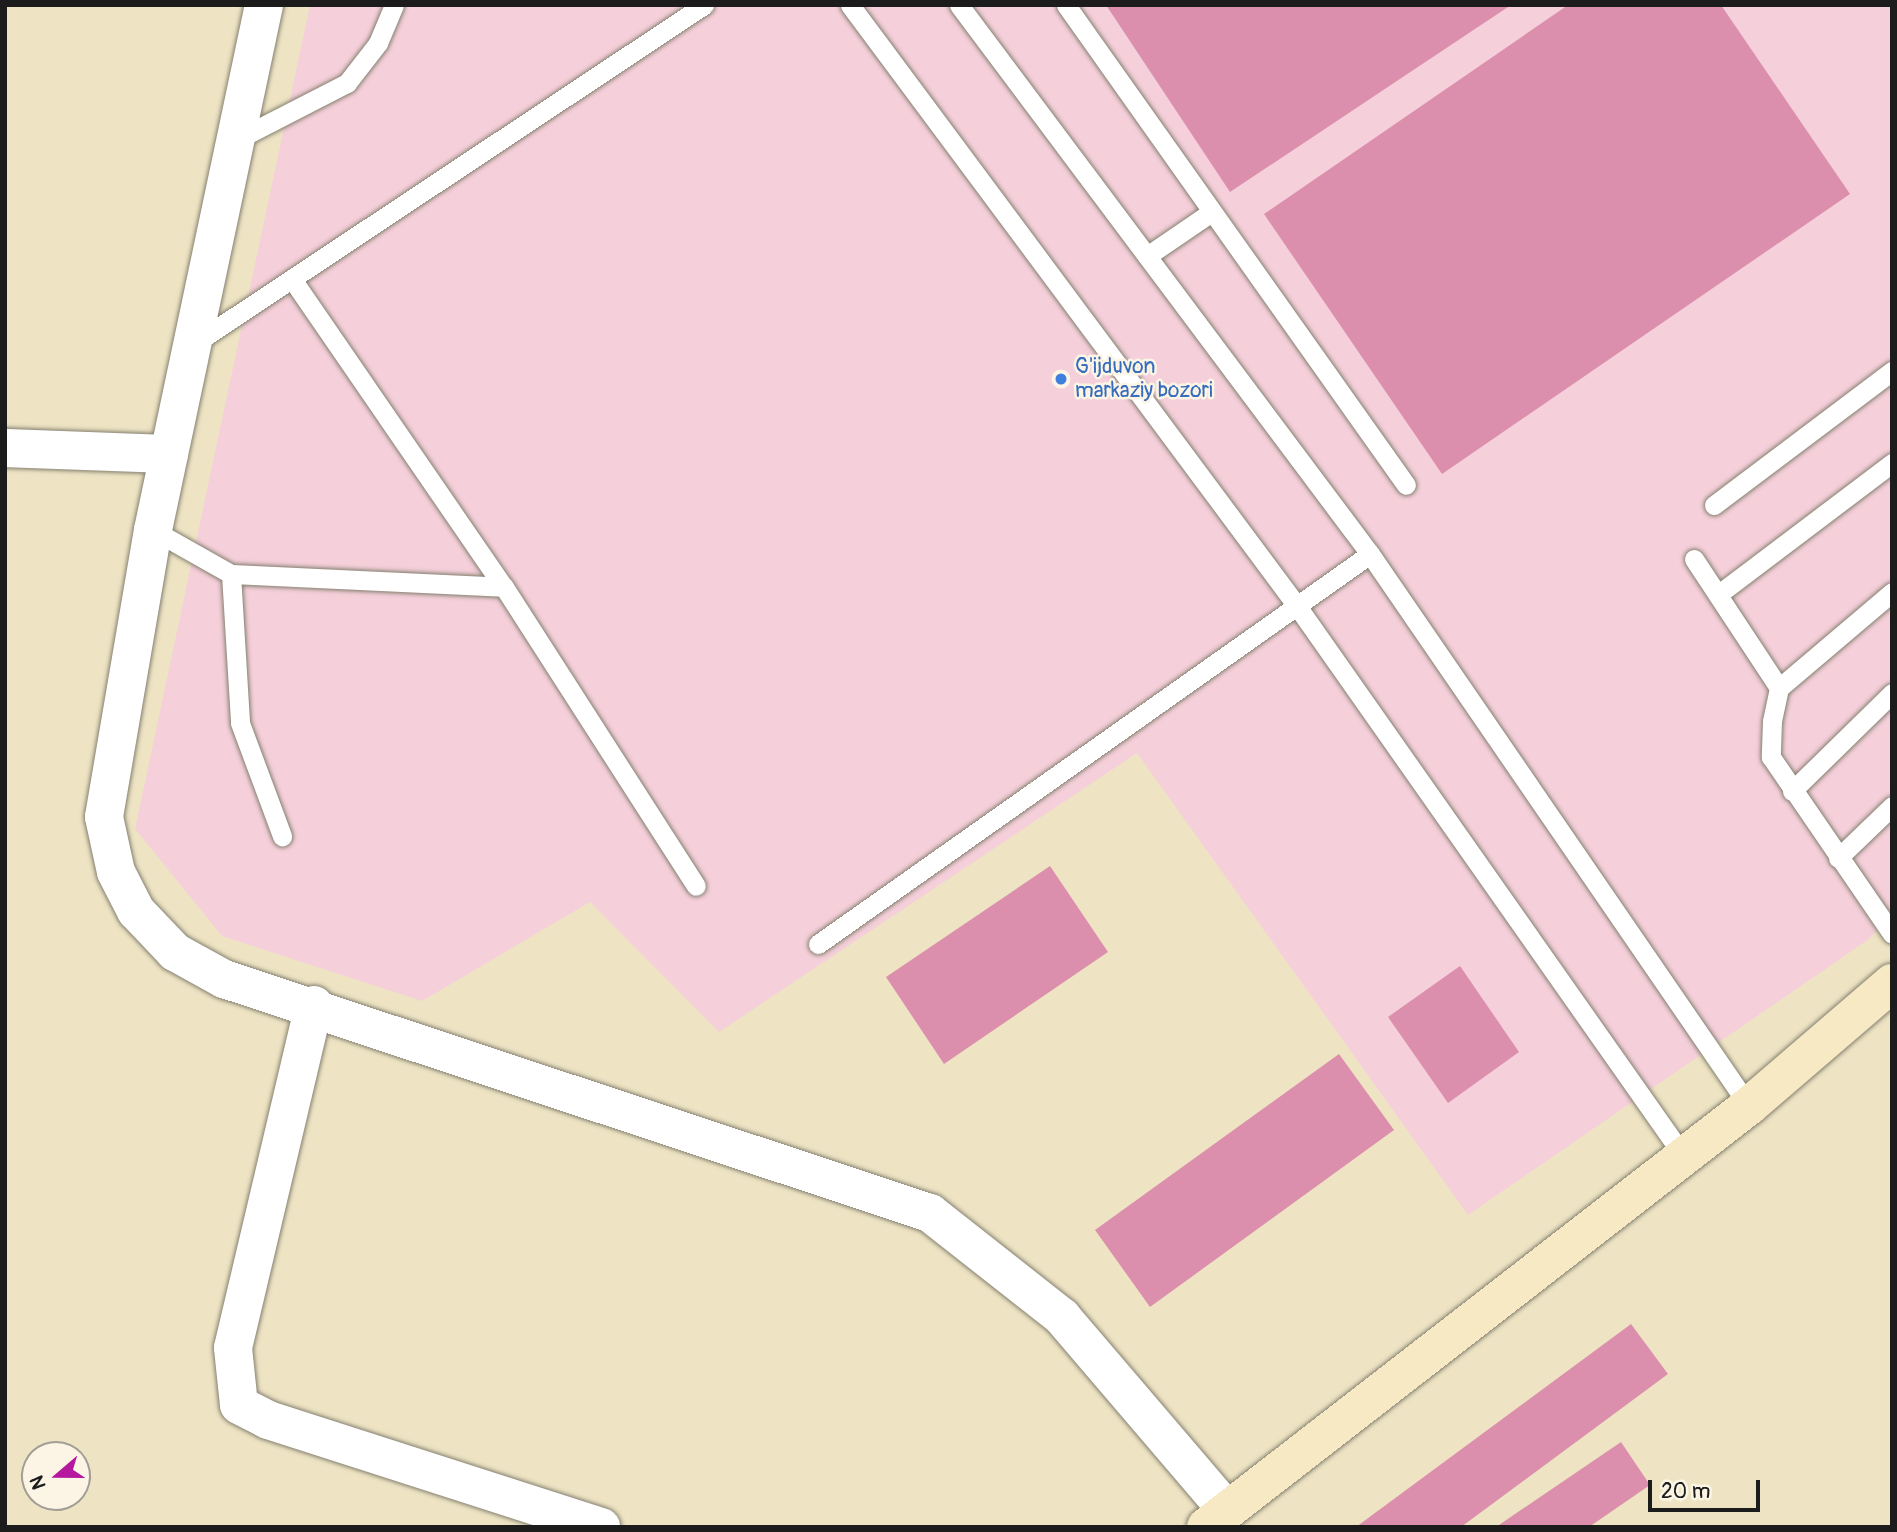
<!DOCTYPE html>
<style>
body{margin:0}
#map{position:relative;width:1897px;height:1532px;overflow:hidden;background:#eee4c4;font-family:Pangolin,sans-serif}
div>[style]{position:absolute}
.built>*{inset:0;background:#f5cfda}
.building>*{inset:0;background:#dc8fac}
.roads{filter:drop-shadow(0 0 2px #858070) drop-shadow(0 0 2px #858070)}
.service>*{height:19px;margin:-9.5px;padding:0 9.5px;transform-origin:9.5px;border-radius:9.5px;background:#fff}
.minor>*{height:38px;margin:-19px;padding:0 19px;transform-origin:19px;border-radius:19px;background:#fff}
.secondary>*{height:38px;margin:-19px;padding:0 19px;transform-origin:19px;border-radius:19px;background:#f7e9c3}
.dots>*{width:19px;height:19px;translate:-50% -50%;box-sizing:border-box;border:4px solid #fcf5e5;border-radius:50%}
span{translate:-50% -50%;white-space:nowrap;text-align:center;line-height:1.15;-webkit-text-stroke:5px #fcf5e5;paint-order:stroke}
.shop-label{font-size:21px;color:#366cbe}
.left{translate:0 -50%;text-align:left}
.frame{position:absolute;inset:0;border:7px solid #1c1c1c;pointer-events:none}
.north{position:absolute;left:21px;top:1441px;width:70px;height:70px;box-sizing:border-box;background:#fcf5e5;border:2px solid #a29e95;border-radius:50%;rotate:250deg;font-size:19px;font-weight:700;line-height:28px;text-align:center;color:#1c1c1c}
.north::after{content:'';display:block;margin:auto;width:24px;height:32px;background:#b5179e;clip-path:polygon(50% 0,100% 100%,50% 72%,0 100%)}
.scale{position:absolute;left:1648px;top:1480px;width:112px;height:32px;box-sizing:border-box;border:4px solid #1c1c1c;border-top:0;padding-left:9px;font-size:21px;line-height:24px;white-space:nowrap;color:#1c1c1c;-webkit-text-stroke:5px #fcf5e5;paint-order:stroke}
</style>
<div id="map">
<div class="built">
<div style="clip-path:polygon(310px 5px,1892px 5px,1892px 914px,1869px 939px,1468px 1215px,1137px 753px,719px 1032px,590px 902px,422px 1001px,222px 936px,135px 829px)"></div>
</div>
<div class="building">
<div style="clip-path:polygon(1106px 5px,1511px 5px,1230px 192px)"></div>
<div style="clip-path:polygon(1568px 5px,1721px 5px,1850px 194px,1442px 474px,1264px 214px)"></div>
<div style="clip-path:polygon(1050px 866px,1108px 952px,944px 1064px,886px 977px)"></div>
<div style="clip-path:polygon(1460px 966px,1519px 1052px,1448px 1103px,1388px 1017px)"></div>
<div style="clip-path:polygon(1339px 1054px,1394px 1130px,1150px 1307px,1095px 1230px)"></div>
<div style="clip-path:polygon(1631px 1324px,1668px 1374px,1461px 1527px,1356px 1527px)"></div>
<div style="clip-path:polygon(1621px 1442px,1650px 1485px,1589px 1527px,1496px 1527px)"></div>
</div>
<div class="roads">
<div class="service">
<div style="left:850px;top:5px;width:749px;rotate:53.36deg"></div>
<div style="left:1297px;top:606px;width:675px;rotate:54.9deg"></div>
<div style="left:959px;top:5px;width:686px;rotate:53.18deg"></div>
<div style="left:1370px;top:554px;width:670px;rotate:55.53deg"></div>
<div style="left:1066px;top:5px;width:588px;rotate:54.69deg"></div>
<div style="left:236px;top:140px;width:125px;rotate:-27.2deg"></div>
<div style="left:347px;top:83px;width:51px;rotate:-52.2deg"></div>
<div style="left:378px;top:43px;width:41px;rotate:-67.2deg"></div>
<div style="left:1147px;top:256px;width:76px;rotate:-34.3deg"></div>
<div style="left:292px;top:279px;width:374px;rotate:55.5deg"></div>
<div style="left:504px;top:587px;width:355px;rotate:57.3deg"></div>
<div style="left:195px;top:343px;width:611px;rotate:-33.59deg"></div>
<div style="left:1714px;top:505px;width:223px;rotate:-37deg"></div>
<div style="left:153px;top:530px;width:90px;rotate:29.4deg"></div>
<div style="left:231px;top:574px;width:273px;rotate:2.7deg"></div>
<div style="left:1694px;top:559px;width:154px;rotate:56.6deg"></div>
<div style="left:1779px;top:688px;width:34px;rotate:102deg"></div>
<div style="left:1772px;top:721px;width:36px;rotate:92deg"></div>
<div style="left:1771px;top:757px;width:214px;rotate:55.6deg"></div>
<div style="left:231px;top:574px;width:149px;rotate:86.5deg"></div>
<div style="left:240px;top:723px;width:121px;rotate:69.6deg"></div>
<div style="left:1720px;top:593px;width:216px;rotate:-37.1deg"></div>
<div style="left:1779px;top:688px;width:148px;rotate:-40.3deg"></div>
<div style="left:1792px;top:791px;width:140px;rotate:-44.4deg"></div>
<div style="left:1838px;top:858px;width:75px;rotate:-43.9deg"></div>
<div style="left:818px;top:944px;width:676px;rotate:-35.24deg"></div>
</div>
<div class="minor">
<div style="left:264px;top:5px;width:537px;rotate:101.94deg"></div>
<div style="left:153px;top:530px;width:291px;rotate:99.7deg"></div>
<div style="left:104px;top:817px;width:56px;rotate:77.7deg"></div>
<div style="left:116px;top:872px;width:44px;rotate:62.9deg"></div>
<div style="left:136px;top:911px;width:57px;rotate:46.4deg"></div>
<div style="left:175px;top:952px;width:56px;rotate:28.9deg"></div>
<div style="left:224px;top:979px;width:744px;rotate:18.34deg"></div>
<div style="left:930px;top:1213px;width:168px;rotate:38.2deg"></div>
<div style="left:1062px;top:1317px;width:254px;rotate:49.5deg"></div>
<div style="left:5px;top:448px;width:164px;rotate:2.1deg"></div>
<div style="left:314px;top:1005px;width:352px;rotate:103.3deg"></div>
<div style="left:233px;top:1348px;width:57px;rotate:84deg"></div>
<div style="left:239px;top:1405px;width:33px;rotate:27deg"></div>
<div style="left:268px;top:1420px;width:350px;rotate:17.8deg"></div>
</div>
<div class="secondary">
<div style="left:1206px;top:1527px;width:687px;rotate:-37.79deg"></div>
<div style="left:1749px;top:1106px;width:189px;rotate:-40.7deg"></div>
</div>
</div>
<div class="dots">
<div style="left:1061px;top:379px;background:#3f7fe0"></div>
</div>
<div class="shop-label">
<span class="left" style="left:1075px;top:379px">G'ijduvon<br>markaziy bozori</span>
</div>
<div class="frame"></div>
<div class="north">N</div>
<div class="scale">20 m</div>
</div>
